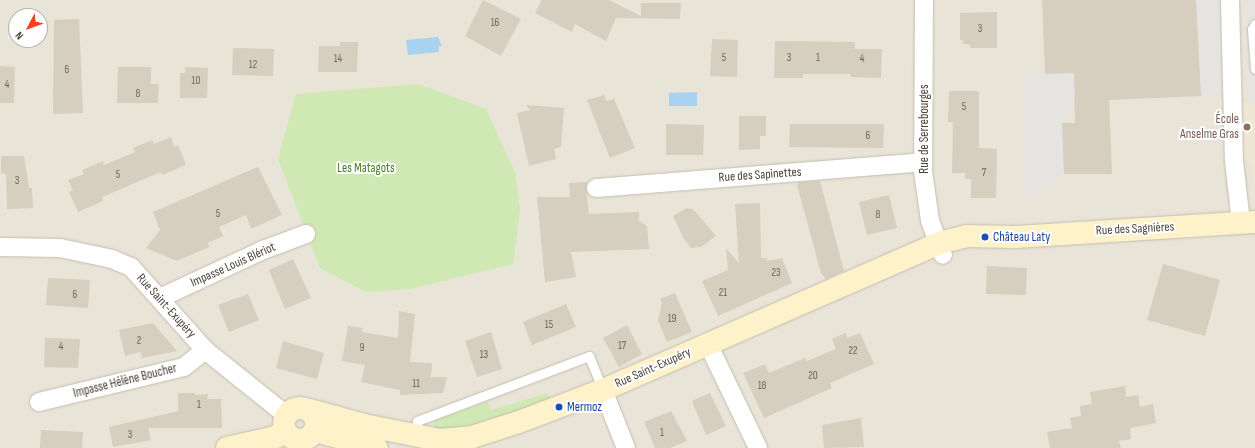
<!DOCTYPE html>
<meta charset="utf-8">
<style>
body{margin:0}
#map{position:relative;width:1255px;height:448px;overflow:hidden;background:#f5f2ea;font-family:"Sofia Sans Condensed",sans-serif}
div>[style]{position:absolute}
.residential>*{inset:0;background:#e9e4d8}
.industrial>*{inset:0;background:#e7e3de}
.education>*{inset:0;background:#eee7d4}
.green>*{inset:0;background:#d0e8b3}
.parking>*{inset:0;background:#e6e4e1}
.water>*{inset:0;background:#a7d2f0}
.building>*{inset:0;background:#d6cebf}
.roads{filter:drop-shadow(0 0 1px #c3bdaf) drop-shadow(0 0 1px #c3bdaf)}
.lane>*{height:9px;margin:-4.5px;padding:0 4.5px;transform-origin:4.5px;border-radius:4.5px;background:#fff}
.street>*{height:18px;margin:-9px;padding:0 9px;transform-origin:9px;border-radius:9px;background:#fff}
.secondary>*{height:22px;margin:-11px;padding:0 11px;transform-origin:11px;border-radius:11px;background:#fef2ca}
.secondary>.ring{margin:-11px;padding:0;box-sizing:content-box;background:none;border:22px solid #fef2ca;border-radius:50%}
.dots>*{width:11px;height:11px;translate:-50% -50%;box-sizing:border-box;border:2px solid #fff;border-radius:50%}
span{translate:-50% -50%;white-space:nowrap;text-align:center;line-height:1.15;-webkit-text-stroke:4px #fff;paint-order:stroke}
.number-label{font-size:11px;color:#6c655a}
.number-label span{-webkit-text-stroke-width:0}
.education-label{font-size:13px;color:#785e54}
.right{translate:-100% -50%;text-align:right}
.street-label{font-size:13px;color:#494238}
.park-label{font-size:13px;color:#487b2a}
.transit-label{font-size:13px;color:#164399}
.left{translate:0 -50%;text-align:left}
.north{position:absolute;left:8px;top:8px;width:40px;height:40px;box-sizing:border-box;background:#fff;border:1px solid #b6b3af;border-radius:50%;rotate:229deg;font-size:11px;font-weight:700;line-height:16px;text-align:center;color:#494238}
.north::after{content:'';display:block;margin:auto;width:14px;height:18px;background:#f9401d;clip-path:polygon(50% 0,100% 100%,50% 72%,0 100%)}
</style>
<div id="map">
<div class="residential">
<div style="clip-path:polygon(evenodd,0 0,1255px 0,1255px 448px,0 448px,0 0,16px 16px,40px 16px,40px 40px,16px 40px,16px 16px)"></div>
</div>
<div class="industrial">
<div style="clip-path:polygon(1245px 0,1255px 0,1255px 104px,1246px 104px)"></div>
</div>
<div class="education">
<div style="clip-path:polygon(1237px 101px,1255px 104px,1255px 196px,1252px 161px,1241px 161px)"></div>
</div>
<div class="green">
<div style="clip-path:polygon(418px 84px,486px 109px,515px 172px,520px 210px,513px 264px,410px 289px,366px 292px,320px 268px,278px 159px,296px 94px)"></div>
<div style="clip-path:polygon(548px 393px,551px 401px,484px 424px,445px 430px,435px 428px,433px 424px,435px 420px,487px 402px,491px 410px)"></div>
</div>
<div class="parking">
<div style="clip-path:polygon(1196px 0,1222px 0,1225px 94px,1201px 96px)"></div>
<div style="clip-path:polygon(1245px 0,1255px 0,1255px 33px,1246px 33px)"></div>
<div style="clip-path:polygon(1023px 72px,1074px 73px,1075px 101px,1062px 123px,1064px 174px,1047px 187px,1021px 200px)"></div>
</div>
<div class="water">
<div style="clip-path:polygon(438px 37px,442px 46px,439px 46px,439px 52px,408px 55px,406px 40px)"></div>
<div style="clip-path:polygon(697px 92px,697px 106px,669px 106px,669px 93px)"></div>
</div>
<div class="building">
<div style="clip-path:polygon(483px 0,521px 19px,501px 56px,465px 36px)"></div>
<div style="clip-path:polygon(542px 0,609px 0,641px 16px,641px 3px,681px 3px,680px 19px,616px 18px,606px 41px,575px 24px,572px 32px,535px 13px)"></div>
<div style="clip-path:polygon(1042px 0,1196px 0,1201px 96px,1109px 100px,1112px 174px,1064px 174px,1062px 123px,1075px 123px,1074px 73px,1045px 74px)"></div>
<div style="clip-path:polygon(997px 12px,997px 48px,970px 48px,970px 45px,962px 43px,963px 40px,960px 40px,960px 13px)"></div>
<div style="clip-path:polygon(79px 19px,83px 113px,53px 114px,54px 20px)"></div>
<div style="clip-path:polygon(712px 39px,738px 40px,737px 77px,710px 76px)"></div>
<div style="clip-path:polygon(775px 41px,855px 42px,855px 49px,882px 49px,881px 78px,851px 77px,851px 74px,803px 74px,803px 78px,774px 78px)"></div>
<div style="clip-path:polygon(340px 42px,358px 42px,357px 72px,318px 72px,319px 46px,340px 46px)"></div>
<div style="clip-path:polygon(233px 48px,274px 49px,273px 76px,232px 75px)"></div>
<div style="clip-path:polygon(0 66px,15px 67px,14px 103px,0 103px)"></div>
<div style="clip-path:polygon(118px 67px,151px 67px,151px 84px,159px 84px,158px 103px,117px 103px)"></div>
<div style="clip-path:polygon(185px 67px,208px 68px,207px 98px,180px 98px,180px 73px,185px 73px)"></div>
<div style="clip-path:polygon(949px 91px,979px 91px,979px 148px,997px 149px,996px 198px,971px 198px,971px 179px,965px 179px,965px 173px,952px 173px,953px 122px,948px 122px)"></div>
<div style="clip-path:polygon(604px 95px,606px 101px,614px 99px,635px 148px,610px 158px,587px 100px)"></div>
<div style="clip-path:polygon(526px 105px,564px 108px,561px 147px,554px 149px,556px 159px,529px 166px,517px 113px,530px 110px)"></div>
<div style="clip-path:polygon(739px 116px,766px 116px,766px 136px,760px 136px,760px 149px,739px 150px)"></div>
<div style="clip-path:polygon(666px 124px,704px 125px,703px 155px,666px 155px)"></div>
<div style="clip-path:polygon(790px 124px,884px 124px,883px 148px,789px 147px)"></div>
<div style="clip-path:polygon(171px 137px,174px 147px,178px 145px,186px 165px,162px 175px,161px 172px,102px 197px,103px 201px,78px 212px,69px 192px,73px 190px,68px 180px,84px 174px,82px 170px,103px 161px,104px 165px,135px 152px,133px 148px,152px 140px,154px 144px)"></div>
<div style="clip-path:polygon(1px 156px,24px 156px,29px 188px,32px 188px,33px 208px,7px 209px,6px 174px,1px 173px)"></div>
<div style="clip-path:polygon(258px 167px,282px 215px,251px 229px,246px 215px,219px 227px,223px 236px,208px 243px,209px 247px,177px 261px,146px 248px,160px 230px,153px 212px)"></div>
<div style="clip-path:polygon(820px 181px,844px 271px,826px 279px,821px 273px,797px 185px,799px 182px)"></div>
<div style="clip-path:polygon(587px 182px,586px 188px,589px 214px,639px 212px,639px 221px,647px 226px,649px 249px,571px 252px,576px 277px,545px 282px,537px 197px,570px 197px,569px 183px)"></div>
<div style="clip-path:polygon(889px 195px,897px 228px,867px 235px,859px 202px)"></div>
<div style="clip-path:polygon(760px 203px,761px 258px,767px 258px,767px 261px,782px 258px,792px 283px,718px 316px,702px 281px,728px 270px,726px 248px,739px 263px,735px 204px)"></div>
<div style="clip-path:polygon(687px 208px,693px 209px,716px 236px,701px 247px,691px 248px,684px 239px,673px 216px)"></div>
<div style="clip-path:polygon(293px 259px,311px 298px,285px 309px,269px 270px)"></div>
<div style="clip-path:polygon(1163px 264px,1220px 280px,1205px 336px,1147px 320px)"></div>
<div style="clip-path:polygon(987px 266px,1027px 268px,1026px 295px,986px 294px)"></div>
<div style="clip-path:polygon(48px 278px,90px 280px,88px 308px,46px 305px)"></div>
<div style="clip-path:polygon(675px 293px,692px 332px,667px 342px,658px 320px,662px 303px,660px 299px)"></div>
<div style="clip-path:polygon(248px 294px,259px 320px,229px 332px,218px 305px)"></div>
<div style="clip-path:polygon(566px 304px,576px 327px,532px 345px,523px 322px)"></div>
<div style="clip-path:polygon(399px 311px,415px 314px,410px 362px,432px 363px,431px 377px,447px 377px,443px 393px,400px 395px,400px 390px,361px 382px,365px 365px,342px 361px,348px 326px,363px 328px,362px 332px,398px 338px)"></div>
<div style="clip-path:polygon(153px 323px,177px 351px,142px 358px,140px 352px,125px 356px,119px 330px)"></div>
<div style="clip-path:polygon(627px 325px,642px 354px,619px 367px,603px 338px)"></div>
<div style="clip-path:polygon(491px 332px,502px 369px,477px 377px,465px 341px)"></div>
<div style="clip-path:polygon(845px 333px,848px 338px,860px 333px,874px 364px,830px 383px,832px 388px,764px 418px,743px 373px,765px 364px,769px 373px,805px 358px,807px 361px,836px 349px,832px 339px)"></div>
<div style="clip-path:polygon(45px 338px,80px 339px,78px 368px,44px 367px)"></div>
<div style="clip-path:polygon(283px 341px,324px 353px,317px 379px,276px 368px)"></div>
<div style="clip-path:polygon(1125px 386px,1126px 397px,1138px 395px,1140px 407px,1153px 404px,1156px 423px,1130px 428px,1131px 439px,1119px 441px,1121px 448px,1050px 448px,1047px 432px,1072px 428px,1070px 418px,1081px 416px,1080px 406px,1092px 404px,1090px 392px)"></div>
<div style="clip-path:polygon(178px 393px,195px 393px,195px 395px,208px 394px,207px 399px,221px 399px,222px 428px,148px 428px,151px 440px,113px 447px,109px 427px,178px 411px)"></div>
<div style="clip-path:polygon(710px 393px,726px 426px,706px 435px,692px 401px)"></div>
<div style="clip-path:polygon(671px 411px,687px 441px,670px 448px,655px 448px,644px 422px)"></div>
<div style="clip-path:polygon(861px 418px,864px 447px,824px 448px,822px 425px)"></div>
<div style="clip-path:polygon(41px 430px,83px 432px,82px 448px,40px 448px)"></div>
</div>
<div class="roads">
<div class="lane">
<div style="left:1255px;top:24px;width:6px;rotate:121deg"></div>
<div style="left:1252px;top:29px;width:40px;rotate:85.7deg"></div>
<div style="left:416px;top:435px;width:14px;rotate:-86deg"></div>
<div style="left:417px;top:421px;width:184px;rotate:-20.7deg"></div>
<div style="left:589px;top:356px;width:37px;rotate:68deg"></div>
</div>
<div class="street">
<div style="left:924px;top:0;width:171px;rotate:90.3deg"></div>
<div style="left:923px;top:171px;width:50px;rotate:82deg"></div>
<div style="left:930px;top:221px;width:36px;rotate:69deg"></div>
<div style="left:1230px;top:0;width:161px;rotate:88.6deg"></div>
<div style="left:1234px;top:161px;width:61px;rotate:83.5deg"></div>
<div style="left:596px;top:188px;width:328px;rotate:-4.5deg"></div>
<div style="left:0;top:247px;width:60px;rotate:1deg"></div>
<div style="left:60px;top:248px;width:53px;rotate:11.9deg"></div>
<div style="left:112px;top:259px;width:21px;rotate:23deg"></div>
<div style="left:131px;top:267px;width:111px;rotate:48.3deg"></div>
<div style="left:205px;top:350px;width:104px;rotate:38.7deg"></div>
<div style="left:160px;top:298px;width:114px;rotate:-25deg"></div>
<div style="left:263px;top:250px;width:46px;rotate:-20.4deg"></div>
<div style="left:708px;top:344px;width:115px;rotate:64.3deg"></div>
<div style="left:603px;top:390px;width:62px;rotate:68.4deg"></div>
<div style="left:39px;top:402px;width:149px;rotate:-13.6deg"></div>
<div style="left:184px;top:367px;width:27px;rotate:-39deg"></div>
</div>
<div class="secondary">
<div class="ring" style="left:284px;top:408px;width:10px;height:10px"></div>
<div style="left:310px;top:410px;width:56px;rotate:15.5deg"></div>
<div style="left:364px;top:425px;width:76px;rotate:11.3deg"></div>
<div style="left:439px;top:440px;width:33px;rotate:-5deg"></div>
<div style="left:472px;top:437px;width:49px;rotate:-17.7deg"></div>
<div style="left:519px;top:422px;width:90px;rotate:-20.9deg"></div>
<div style="left:603px;top:390px;width:367px;rotate:-23.6deg"></div>
<div style="left:939px;top:243px;width:29px;rotate:-14deg"></div>
<div style="left:967px;top:236px;width:48px;rotate:1.2deg"></div>
<div style="left:1015px;top:237px;width:240px;rotate:-3.6deg"></div>
<div style="left:315px;top:431px;width:64px;rotate:15.3deg"></div>
<div style="left:227px;top:448px;width:50px;rotate:-12.7deg"></div>
<div style="left:276px;top:437px;width:11px;rotate:-38deg"></div>
</div>
</div>
<div class="dots">
<div style="left:1247px;top:127px;background:#8d6e63"></div>
<div style="left:985px;top:237px;background:#1a4fb4"></div>
<div style="left:559px;top:407px;background:#1a4fb4"></div>
</div>
<div class="number-label">
<span style="left:495px;top:23px">16</span>
<span style="left:980px;top:29px">3</span>
<span style="left:724px;top:58px">5</span>
<span style="left:789px;top:58px">3</span>
<span style="left:818px;top:58px">1</span>
<span style="left:338px;top:59px">14</span>
<span style="left:862px;top:59px">4</span>
<span style="left:253px;top:65px">12</span>
<span style="left:67px;top:70px">6</span>
<span style="left:196px;top:81px">10</span>
<span style="left:7px;top:85px">4</span>
<span style="left:138px;top:94px">8</span>
<span style="left:964px;top:107px">5</span>
<span style="left:868px;top:136px">6</span>
<span style="left:984px;top:173px">7</span>
<span style="left:118px;top:175px">5</span>
<span style="left:17px;top:181px">3</span>
<span style="left:218px;top:214px">5</span>
<span style="left:878px;top:215px">8</span>
<span style="left:776px;top:273px">23</span>
<span style="left:723px;top:293px">21</span>
<span style="left:75px;top:295px">6</span>
<span style="left:672px;top:319px">19</span>
<span style="left:549px;top:325px">15</span>
<span style="left:139px;top:341px">2</span>
<span style="left:622px;top:346px">17</span>
<span style="left:61px;top:347px">4</span>
<span style="left:362px;top:348px">9</span>
<span style="left:853px;top:351px">22</span>
<span style="left:484px;top:355px">13</span>
<span style="left:813px;top:376px">20</span>
<span style="left:416px;top:384px">11</span>
<span style="left:762px;top:386px">18</span>
<span style="left:199px;top:405px">1</span>
<span style="left:662px;top:433px">1</span>
<span style="left:130px;top:435px">3</span>
</div>
<div class="education-label">
<span class="right" style="left:1239px;top:127px">École<br>Anselme Gras</span>
</div>
<div class="street-label">
<span style="left:924px;top:129px;rotate:-90deg">Rue de Serrebourges</span>
<span style="left:760px;top:175px;rotate:-4deg">Rue des Sapinettes</span>
<span style="left:1135px;top:229px;rotate:-3deg">Rue des Sagnières</span>
<span style="left:233px;top:265px;rotate:-24deg">Impasse Louis Blériot</span>
<span style="left:166px;top:306px;rotate:48deg">Rue Saint-Exupéry</span>
<span style="left:653px;top:368px;rotate:-24deg">Rue Saint-Exupéry</span>
<span style="left:125px;top:381px;rotate:-14deg">Impasse Hélène Boucher</span>
</div>
<div class="park-label">
<span style="left:366px;top:168px">Les Matagots</span>
</div>
<div class="transit-label">
<span class="left" style="left:993px;top:237px">Château Laty</span>
<span class="left" style="left:567px;top:407px">Mermoz</span>
</div>
<div class="north">N</div>
</div>
